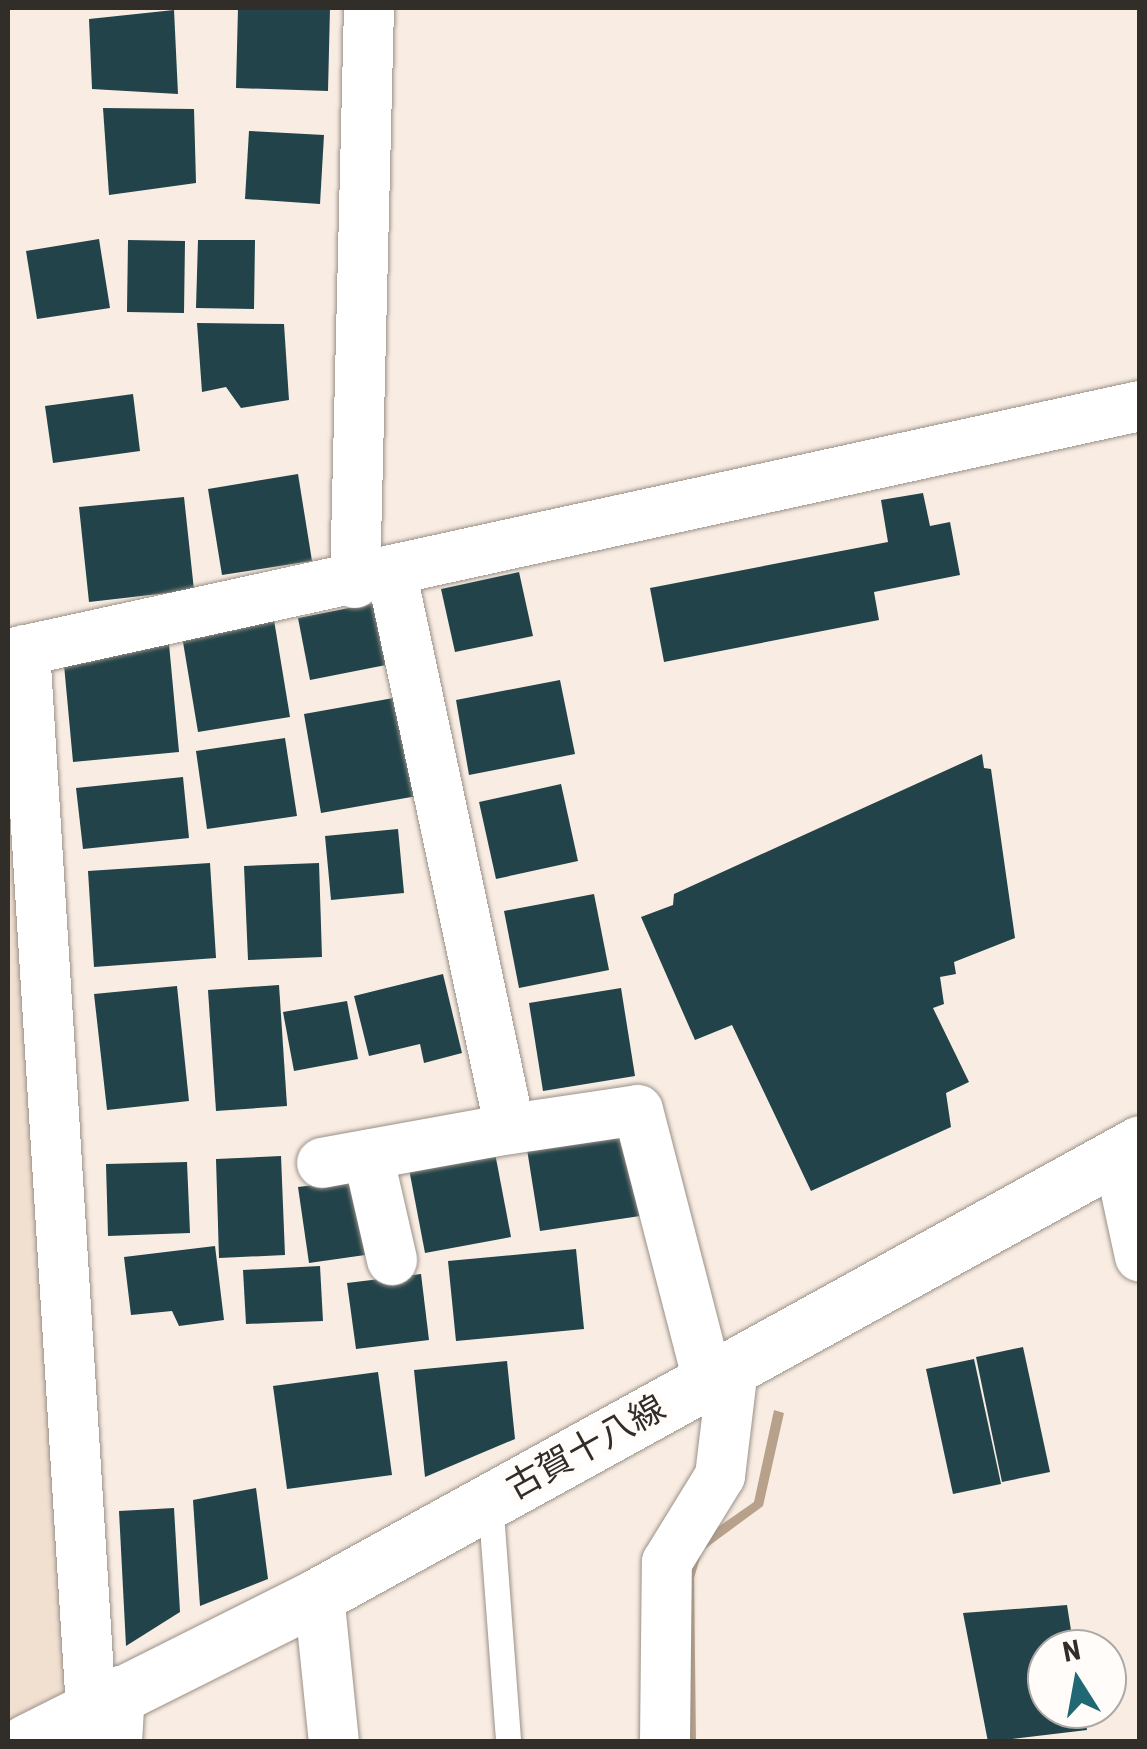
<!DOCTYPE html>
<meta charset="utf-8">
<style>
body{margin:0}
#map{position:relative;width:1147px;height:1749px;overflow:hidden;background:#f9ede3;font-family:"Roboto Condensed","Noto Sans JP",sans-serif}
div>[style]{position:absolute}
.built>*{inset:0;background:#f1dfd0}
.water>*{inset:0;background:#b8a18b}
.building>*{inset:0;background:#214349}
.roads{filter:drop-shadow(0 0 2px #9a9087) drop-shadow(0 0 2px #9a9087)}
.lane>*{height:25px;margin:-12.5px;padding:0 12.5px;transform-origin:12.5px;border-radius:12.5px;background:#fff}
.street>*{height:50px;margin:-25px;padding:0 25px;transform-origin:25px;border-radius:25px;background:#fff}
.secondary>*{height:55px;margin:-27.5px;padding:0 27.5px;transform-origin:27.5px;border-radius:27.5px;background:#fff}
span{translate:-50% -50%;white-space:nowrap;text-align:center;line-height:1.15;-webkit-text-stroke:10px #fffcfa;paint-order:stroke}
.street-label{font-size:35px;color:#312d29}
.frame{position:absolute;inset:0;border:10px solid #312d29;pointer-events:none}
.north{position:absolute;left:1027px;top:1629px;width:100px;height:100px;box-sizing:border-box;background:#fffcfa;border:2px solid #ada9a6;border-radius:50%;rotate:349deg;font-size:28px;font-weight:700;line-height:40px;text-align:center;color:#312d29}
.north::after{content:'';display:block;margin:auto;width:35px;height:45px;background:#206974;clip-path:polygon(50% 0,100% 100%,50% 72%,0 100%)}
</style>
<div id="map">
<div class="built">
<div style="clip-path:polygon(8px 741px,69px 1697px,8px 1730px)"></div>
</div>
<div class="water">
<div style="clip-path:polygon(774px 1410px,784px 1413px,763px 1506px,702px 1551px,694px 1578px,696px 1741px,689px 1742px,687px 1577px,695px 1543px,754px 1502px)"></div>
</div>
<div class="building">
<div style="clip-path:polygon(238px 8px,330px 8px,328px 91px,236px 88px)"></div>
<div style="clip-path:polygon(174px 10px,178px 94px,92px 89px,89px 19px)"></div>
<div style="clip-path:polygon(103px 108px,194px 109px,196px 183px,109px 195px)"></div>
<div style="clip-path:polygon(249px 131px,324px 135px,320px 204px,245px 199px)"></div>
<div style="clip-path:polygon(99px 239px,110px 308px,37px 319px,26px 251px)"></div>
<div style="clip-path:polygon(128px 240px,185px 241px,184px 313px,127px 312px)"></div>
<div style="clip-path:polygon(198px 240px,255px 240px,254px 309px,196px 308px)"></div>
<div style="clip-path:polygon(197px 323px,284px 324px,289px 400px,241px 408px,226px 387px,202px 392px)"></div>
<div style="clip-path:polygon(133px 394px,140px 451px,53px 463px,45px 406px)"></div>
<div style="clip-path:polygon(298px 474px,312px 561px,222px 575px,208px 489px)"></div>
<div style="clip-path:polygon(923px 493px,930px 526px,950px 522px,960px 575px,874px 592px,879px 620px,664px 662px,650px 588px,888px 542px,881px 500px)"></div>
<div style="clip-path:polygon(184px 497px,194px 590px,89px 602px,79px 507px)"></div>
<div style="clip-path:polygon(519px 572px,533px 636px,455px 652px,441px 589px)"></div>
<div style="clip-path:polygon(379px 602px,391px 664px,310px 680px,298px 618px)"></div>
<div style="clip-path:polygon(274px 620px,290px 717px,198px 732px,182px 636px)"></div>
<div style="clip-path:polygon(169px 644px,179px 752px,73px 762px,63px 654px)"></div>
<div style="clip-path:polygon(560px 680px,575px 754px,469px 775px,456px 700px)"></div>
<div style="clip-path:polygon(399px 697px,417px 796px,321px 813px,304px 714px)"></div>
<div style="clip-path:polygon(285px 738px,297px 816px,207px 829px,196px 751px)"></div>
<div style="clip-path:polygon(982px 754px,984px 768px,991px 769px,1015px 938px,954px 962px,956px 974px,940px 977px,944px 1004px,933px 1008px,969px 1082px,946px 1093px,951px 1127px,811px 1191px,732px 1025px,695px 1040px,641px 917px,673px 905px,674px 894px)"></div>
<div style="clip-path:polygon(183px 777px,189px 838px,83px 849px,76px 788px)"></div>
<div style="clip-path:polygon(561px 784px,578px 861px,496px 879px,479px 802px)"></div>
<div style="clip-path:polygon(398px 829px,404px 893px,331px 900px,325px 836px)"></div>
<div style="clip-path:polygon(210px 863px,216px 958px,94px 967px,88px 871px)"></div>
<div style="clip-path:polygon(319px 863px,322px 957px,248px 960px,244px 866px)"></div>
<div style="clip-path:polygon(594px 894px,609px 970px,519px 988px,504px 911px)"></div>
<div style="clip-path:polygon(443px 974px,462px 1053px,424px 1063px,420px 1044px,369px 1056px,354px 996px)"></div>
<div style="clip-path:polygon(279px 985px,287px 1106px,216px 1111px,208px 990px)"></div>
<div style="clip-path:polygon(177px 986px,189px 1101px,107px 1110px,94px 994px)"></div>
<div style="clip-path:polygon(621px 988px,635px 1076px,543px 1091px,529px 1003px)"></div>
<div style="clip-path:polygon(347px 1001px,358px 1059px,294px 1071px,283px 1012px)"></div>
<div style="clip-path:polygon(627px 1127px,640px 1216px,540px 1231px,526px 1143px)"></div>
<div style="clip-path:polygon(495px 1153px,511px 1237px,425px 1253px,409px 1169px)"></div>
<div style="clip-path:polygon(281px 1156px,285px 1255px,219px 1258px,216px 1159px)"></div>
<div style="clip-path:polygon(187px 1162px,190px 1233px,108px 1236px,106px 1164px)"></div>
<div style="clip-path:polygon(354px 1180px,365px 1255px,309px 1263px,298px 1187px)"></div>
<div style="clip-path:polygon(215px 1246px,224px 1320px,179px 1326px,172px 1311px,131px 1315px,124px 1257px)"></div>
<div style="clip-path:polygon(576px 1249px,584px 1329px,456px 1341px,448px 1261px)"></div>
<div style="clip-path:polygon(320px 1266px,323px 1321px,246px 1324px,243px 1270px)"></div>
<div style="clip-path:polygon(421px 1274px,429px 1340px,356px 1349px,347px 1283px)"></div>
<div style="clip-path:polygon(1023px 1347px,1050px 1472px,1002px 1482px,976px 1357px)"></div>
<div style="clip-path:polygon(974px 1359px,1001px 1484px,953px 1494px,926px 1369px)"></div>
<div style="clip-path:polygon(507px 1361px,515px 1439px,425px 1477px,414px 1370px)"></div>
<div style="clip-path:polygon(378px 1372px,392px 1475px,287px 1489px,273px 1386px)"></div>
<div style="clip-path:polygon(256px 1488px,268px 1579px,200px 1606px,193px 1500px)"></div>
<div style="clip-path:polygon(174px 1508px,180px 1612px,126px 1646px,119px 1511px)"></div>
<div style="clip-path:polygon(1067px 1605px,1074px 1649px,1047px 1649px,1047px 1709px,1084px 1709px,1087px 1730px,988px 1742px,963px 1613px)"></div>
</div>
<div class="roads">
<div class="lane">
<div style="left:490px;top:1500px;width:243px;rotate:85.7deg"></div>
</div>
<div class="street">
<div style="left:392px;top:575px;width:566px;rotate:77.98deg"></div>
<div style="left:510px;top:1129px;width:129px;rotate:-8.4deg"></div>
<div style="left:638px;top:1110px;width:280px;rotate:75.5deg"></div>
<div style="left:355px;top:583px;width:575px;rotate:-88.61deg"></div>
<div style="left:25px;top:650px;width:1059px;rotate:86.43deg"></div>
<div style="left:8px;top:654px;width:1159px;rotate:-12.36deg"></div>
<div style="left:368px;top:1155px;width:108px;rotate:77.1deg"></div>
<div style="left:1118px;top:1155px;width:104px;rotate:77.8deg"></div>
<div style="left:322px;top:1163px;width:191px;rotate:-10.3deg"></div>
<div style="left:319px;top:1595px;width:148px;rotate:84.2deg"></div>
<div style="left:117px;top:1742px;width:51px;rotate:-86.6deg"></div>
<div style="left:665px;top:1742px;width:180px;rotate:-89.4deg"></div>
<div style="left:667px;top:1562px;width:101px;rotate:-58.4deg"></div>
<div style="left:720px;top:1476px;width:109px;rotate:-83.1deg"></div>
</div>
<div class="secondary">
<div style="left:26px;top:1742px;width:328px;rotate:-26.6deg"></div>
<div style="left:319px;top:1595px;width:937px;rotate:-28.83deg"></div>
</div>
</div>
<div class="street-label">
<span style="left:586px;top:1448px;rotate:-29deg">古賀十八線</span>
</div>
<div class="frame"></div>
<div class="north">N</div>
</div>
